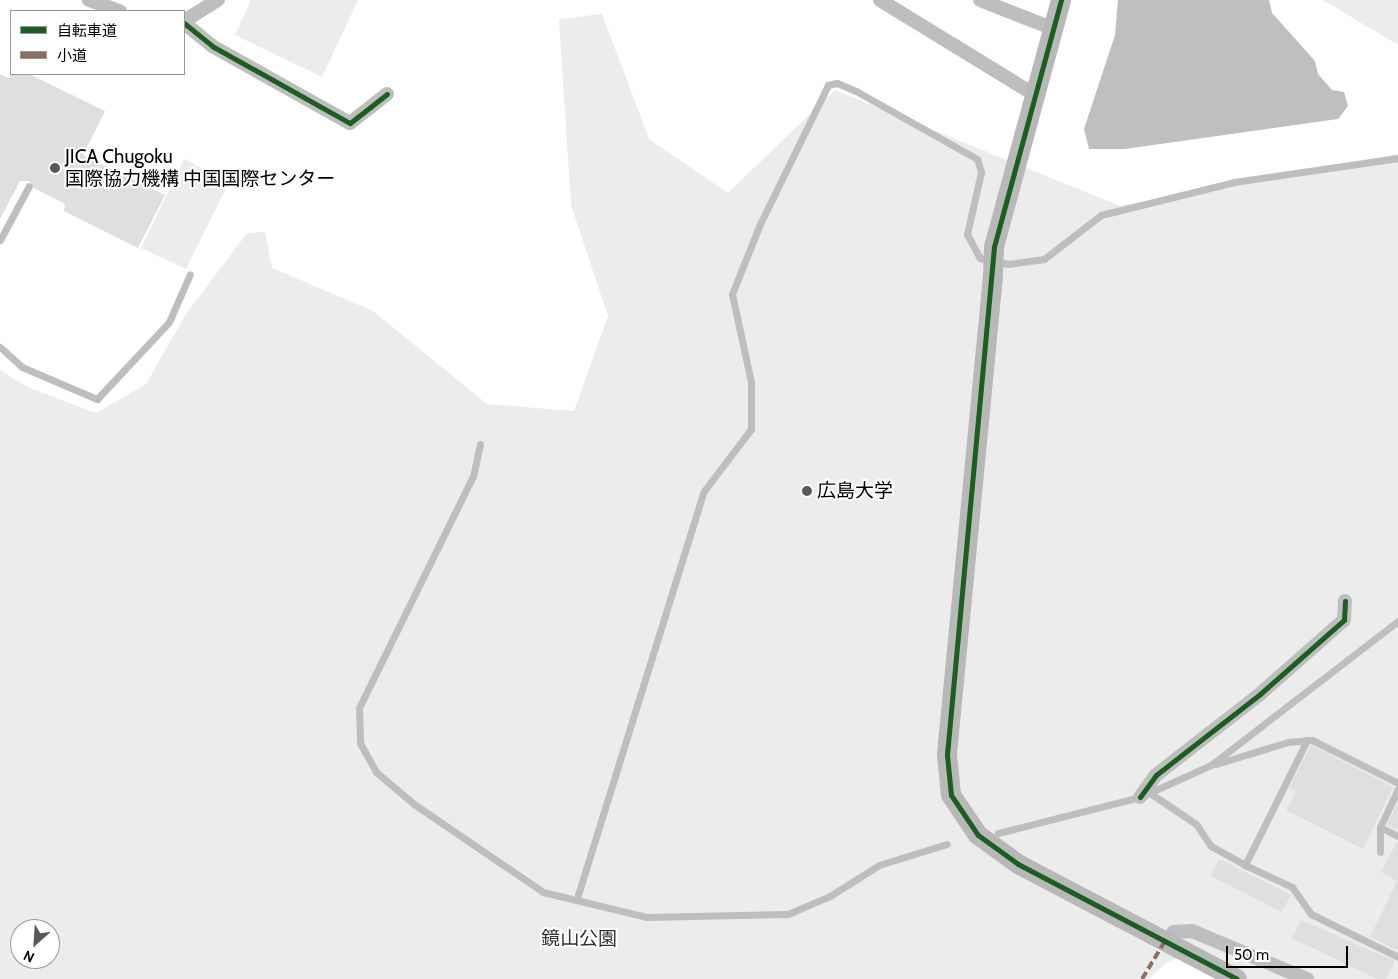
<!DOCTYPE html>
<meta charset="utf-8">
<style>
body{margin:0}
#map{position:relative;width:1398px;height:979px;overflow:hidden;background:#fff;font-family:Cabin,"Noto Sans JP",sans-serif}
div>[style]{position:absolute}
.green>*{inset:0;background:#ececec}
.water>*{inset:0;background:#bfbfbf}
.building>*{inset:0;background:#dfdfdf}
.lane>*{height:7px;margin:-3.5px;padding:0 3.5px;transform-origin:3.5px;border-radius:3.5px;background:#bebebe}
.street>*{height:14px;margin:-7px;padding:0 7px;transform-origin:7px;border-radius:7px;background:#bebebe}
.secondary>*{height:20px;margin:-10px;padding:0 10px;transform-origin:10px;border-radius:10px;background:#b8b8b8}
.secondary-bridge>*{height:20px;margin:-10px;padding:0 10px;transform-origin:10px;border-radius:10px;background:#b8b8b8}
.quiet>*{height:4px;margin-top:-2px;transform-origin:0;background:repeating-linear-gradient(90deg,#8d6e63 0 8px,transparent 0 12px)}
.cycleway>*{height:5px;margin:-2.5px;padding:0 2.5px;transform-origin:2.5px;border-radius:2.5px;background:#1b5e20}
.dots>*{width:14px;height:14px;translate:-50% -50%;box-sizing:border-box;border:2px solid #fff;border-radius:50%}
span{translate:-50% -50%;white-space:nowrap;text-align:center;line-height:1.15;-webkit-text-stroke:4px #fff;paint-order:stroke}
.poi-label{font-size:19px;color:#000}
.left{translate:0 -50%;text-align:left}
.park-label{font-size:19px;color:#333}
.legend{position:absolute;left:10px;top:10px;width:175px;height:65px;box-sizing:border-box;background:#fff;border:1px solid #999;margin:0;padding:6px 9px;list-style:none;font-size:15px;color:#000}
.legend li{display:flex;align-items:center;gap:10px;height:25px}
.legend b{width:25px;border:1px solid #999}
.north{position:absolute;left:10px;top:919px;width:50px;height:50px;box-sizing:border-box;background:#fff;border:1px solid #999;border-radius:50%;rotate:206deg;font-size:14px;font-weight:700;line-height:20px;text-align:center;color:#000}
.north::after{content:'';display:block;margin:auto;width:18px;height:22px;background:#595959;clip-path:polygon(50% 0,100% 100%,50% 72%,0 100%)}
.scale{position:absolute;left:1226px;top:946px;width:122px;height:22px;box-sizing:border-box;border:2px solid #000;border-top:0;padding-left:6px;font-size:15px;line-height:18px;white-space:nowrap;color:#000;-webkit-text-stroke:4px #fff;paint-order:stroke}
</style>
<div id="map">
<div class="green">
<div style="clip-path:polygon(251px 0,358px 0,322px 77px,235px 35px)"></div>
<div style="clip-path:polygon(1323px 0,1398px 0,1398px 45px)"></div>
<div style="clip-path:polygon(evenodd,602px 14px,649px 139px,728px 193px,835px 90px,1120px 206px,1398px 154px,1398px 979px,1237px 979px,1189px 954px,1167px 962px,1149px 979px,0 979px,0 370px,27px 387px,96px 413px,146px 384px,186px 314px,247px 233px,265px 232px,272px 268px,373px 311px,487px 404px,574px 411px,608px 316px,571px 205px,559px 19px,602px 14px,20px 929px,50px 929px,50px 959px,20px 959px,20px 929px)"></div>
<div style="clip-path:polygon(184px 159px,229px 182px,186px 269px,141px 248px)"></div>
</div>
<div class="water">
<div style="clip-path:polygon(1118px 0,1269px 0,1272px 13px,1315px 61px,1318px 74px,1332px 90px,1344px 92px,1348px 106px,1338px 119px,1125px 149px,1089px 149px,1084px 129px,1115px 35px)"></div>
</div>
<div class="building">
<div style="clip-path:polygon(0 74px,9px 78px,12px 74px,29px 74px,105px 111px,83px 155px,165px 195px,138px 248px,64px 211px,65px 204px,34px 188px,29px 181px,20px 181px,0 219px)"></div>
<div style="clip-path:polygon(1311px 745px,1393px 787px,1363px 849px,1286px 810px,1296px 791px,1289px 788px)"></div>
<div style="clip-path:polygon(1398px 801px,1398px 830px,1387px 825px)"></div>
<div style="clip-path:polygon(1397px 841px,1398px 841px,1398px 951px,1370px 937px,1397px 881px,1381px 872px)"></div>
<div style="clip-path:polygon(1219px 859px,1291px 895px,1282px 912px,1211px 876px)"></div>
<div style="clip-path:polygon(1301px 920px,1395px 961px,1386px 979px,1377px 979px,1292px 938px)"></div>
</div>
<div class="lane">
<div style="left:0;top:240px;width:61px;rotate:-61.8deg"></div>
<div style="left:0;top:347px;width:30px;rotate:42deg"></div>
<div style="left:22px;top:367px;width:82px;rotate:23.1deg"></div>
<div style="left:97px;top:399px;width:105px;rotate:-46.9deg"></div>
<div style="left:169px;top:322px;width:52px;rotate:-66.4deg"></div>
<div style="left:480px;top:444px;width:33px;rotate:102deg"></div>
<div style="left:473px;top:476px;width:258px;rotate:116.2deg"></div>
<div style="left:359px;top:708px;width:35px;rotate:88deg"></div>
<div style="left:360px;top:743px;width:33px;rotate:61deg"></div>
<div style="left:376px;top:772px;width:50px;rotate:40.1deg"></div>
<div style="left:414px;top:804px;width:156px;rotate:34.3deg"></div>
<div style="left:543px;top:892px;width:106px;rotate:13.6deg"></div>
<div style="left:646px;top:917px;width:142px;rotate:-1.2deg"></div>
<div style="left:788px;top:914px;width:46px;rotate:-23.2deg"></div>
<div style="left:830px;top:896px;width:58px;rotate:-32.3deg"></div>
<div style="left:879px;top:865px;width:71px;rotate:-17.2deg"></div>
<div style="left:1307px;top:740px;width:140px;rotate:116.4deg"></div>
<div style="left:1245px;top:865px;width:52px;rotate:25.1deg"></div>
<div style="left:1292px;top:887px;width:33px;rotate:55deg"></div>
<div style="left:1311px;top:914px;width:97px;rotate:26.3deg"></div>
<div style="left:1216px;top:764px;width:75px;rotate:-17deg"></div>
<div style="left:1288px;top:742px;width:24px;rotate:-5deg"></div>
<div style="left:1312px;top:740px;width:96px;rotate:26.6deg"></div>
<div style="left:1150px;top:793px;width:55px;rotate:34deg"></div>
<div style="left:1196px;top:824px;width:27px;rotate:56deg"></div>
<div style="left:1211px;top:846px;width:39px;rotate:29deg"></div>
<div style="left:1380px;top:827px;width:20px;rotate:27deg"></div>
<div style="left:998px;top:833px;width:146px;rotate:-14.2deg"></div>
<div style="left:1140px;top:797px;width:78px;rotate:-24.3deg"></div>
<div style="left:1211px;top:765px;width:236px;rotate:-37.6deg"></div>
<div style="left:1380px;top:852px;width:25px;rotate:-90deg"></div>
<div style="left:1380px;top:827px;width:42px;rotate:-64.7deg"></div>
<div style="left:577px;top:898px;width:426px;rotate:-72.7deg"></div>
<div style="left:704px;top:491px;width:78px;rotate:-52.8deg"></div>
<div style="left:751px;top:429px;width:47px;rotate:-90deg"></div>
<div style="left:751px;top:382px;width:90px;rotate:-102.2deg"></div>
<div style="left:732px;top:294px;width:75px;rotate:-68.2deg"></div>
<div style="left:760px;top:224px;width:155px;rotate:-63.9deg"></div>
<div style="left:828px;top:85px;width:9px;rotate:-13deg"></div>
<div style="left:837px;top:83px;width:21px;rotate:23deg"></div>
<div style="left:856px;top:91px;width:139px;rotate:29.3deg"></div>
<div style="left:977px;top:159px;width:14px;rotate:73deg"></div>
<div style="left:981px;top:172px;width:64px;rotate:102.7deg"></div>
<div style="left:967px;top:234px;width:27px;rotate:62deg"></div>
<div style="left:980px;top:258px;width:29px;rotate:12deg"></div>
<div style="left:1008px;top:264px;width:36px;rotate:-8deg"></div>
<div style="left:1044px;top:259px;width:72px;rotate:-37.7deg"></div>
<div style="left:1101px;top:215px;width:137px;rotate:-13.9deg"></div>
<div style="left:1234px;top:182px;width:166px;rotate:-8.3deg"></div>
</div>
<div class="street">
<div style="left:89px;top:0;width:33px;rotate:20deg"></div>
<div style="left:880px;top:0;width:182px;rotate:31.5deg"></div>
<div style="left:980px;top:0;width:79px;rotate:21.4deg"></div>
<div style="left:184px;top:21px;width:40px;rotate:-32deg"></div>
<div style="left:184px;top:23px;width:36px;rotate:39deg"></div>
<div style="left:212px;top:46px;width:158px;rotate:29.2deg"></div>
<div style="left:350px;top:123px;width:47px;rotate:-38.1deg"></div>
<div style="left:1140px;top:797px;width:27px;rotate:-54deg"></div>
<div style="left:1156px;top:775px;width:132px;rotate:-37.9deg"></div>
<div style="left:1260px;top:694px;width:112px;rotate:-41.4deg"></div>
<div style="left:1344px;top:620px;width:19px;rotate:-87deg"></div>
<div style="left:1165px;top:941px;width:13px;rotate:-45deg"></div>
<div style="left:1174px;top:932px;width:18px;rotate:-3deg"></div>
<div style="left:1192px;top:931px;width:125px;rotate:22.7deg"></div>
</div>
<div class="secondary">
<div style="left:994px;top:247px;width:256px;rotate:-74.8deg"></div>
<div style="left:993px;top:276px;width:481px;rotate:95.5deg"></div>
<div style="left:947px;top:755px;width:40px;rotate:84.3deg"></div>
<div style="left:951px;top:795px;width:48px;rotate:56deg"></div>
<div style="left:978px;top:835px;width:49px;rotate:35.9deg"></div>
<div style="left:1018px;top:864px;width:247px;rotate:27.7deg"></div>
</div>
<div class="secondary-bridge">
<div style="left:993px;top:276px;width:29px;rotate:-88deg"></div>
</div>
<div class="quiet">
<div style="left:1142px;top:979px;width:44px;rotate:-58.8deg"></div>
</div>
<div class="cycleway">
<div style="left:1061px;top:0;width:256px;rotate:105.2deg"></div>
<div style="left:994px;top:247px;width:510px;rotate:95.29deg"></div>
<div style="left:947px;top:755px;width:40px;rotate:84.3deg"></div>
<div style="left:951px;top:795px;width:48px;rotate:56deg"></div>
<div style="left:978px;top:835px;width:49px;rotate:35.9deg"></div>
<div style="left:1018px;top:864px;width:247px;rotate:27.7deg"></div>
<div style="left:184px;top:23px;width:36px;rotate:39deg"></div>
<div style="left:212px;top:46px;width:158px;rotate:29.2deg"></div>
<div style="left:350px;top:123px;width:47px;rotate:-38.1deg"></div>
<div style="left:1140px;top:797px;width:27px;rotate:-54deg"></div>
<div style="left:1156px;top:775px;width:132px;rotate:-37.9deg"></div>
<div style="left:1260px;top:694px;width:112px;rotate:-41.4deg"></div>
<div style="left:1344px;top:620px;width:19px;rotate:-87deg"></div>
</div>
<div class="dots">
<div style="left:55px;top:168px;background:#595959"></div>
<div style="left:807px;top:491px;background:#595959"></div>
</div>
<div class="poi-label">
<span class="left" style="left:65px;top:168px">JICA Chugoku<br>国際協力機構 中国国際センター</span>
<span class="left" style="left:817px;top:491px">広島大学</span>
</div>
<div class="park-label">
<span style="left:579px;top:939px">鏡山公園</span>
</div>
<ul class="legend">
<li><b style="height:6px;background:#1b5e20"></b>自転車道</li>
<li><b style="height:6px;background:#8d6e63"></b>小道</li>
</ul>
<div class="north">N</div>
<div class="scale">50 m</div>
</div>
